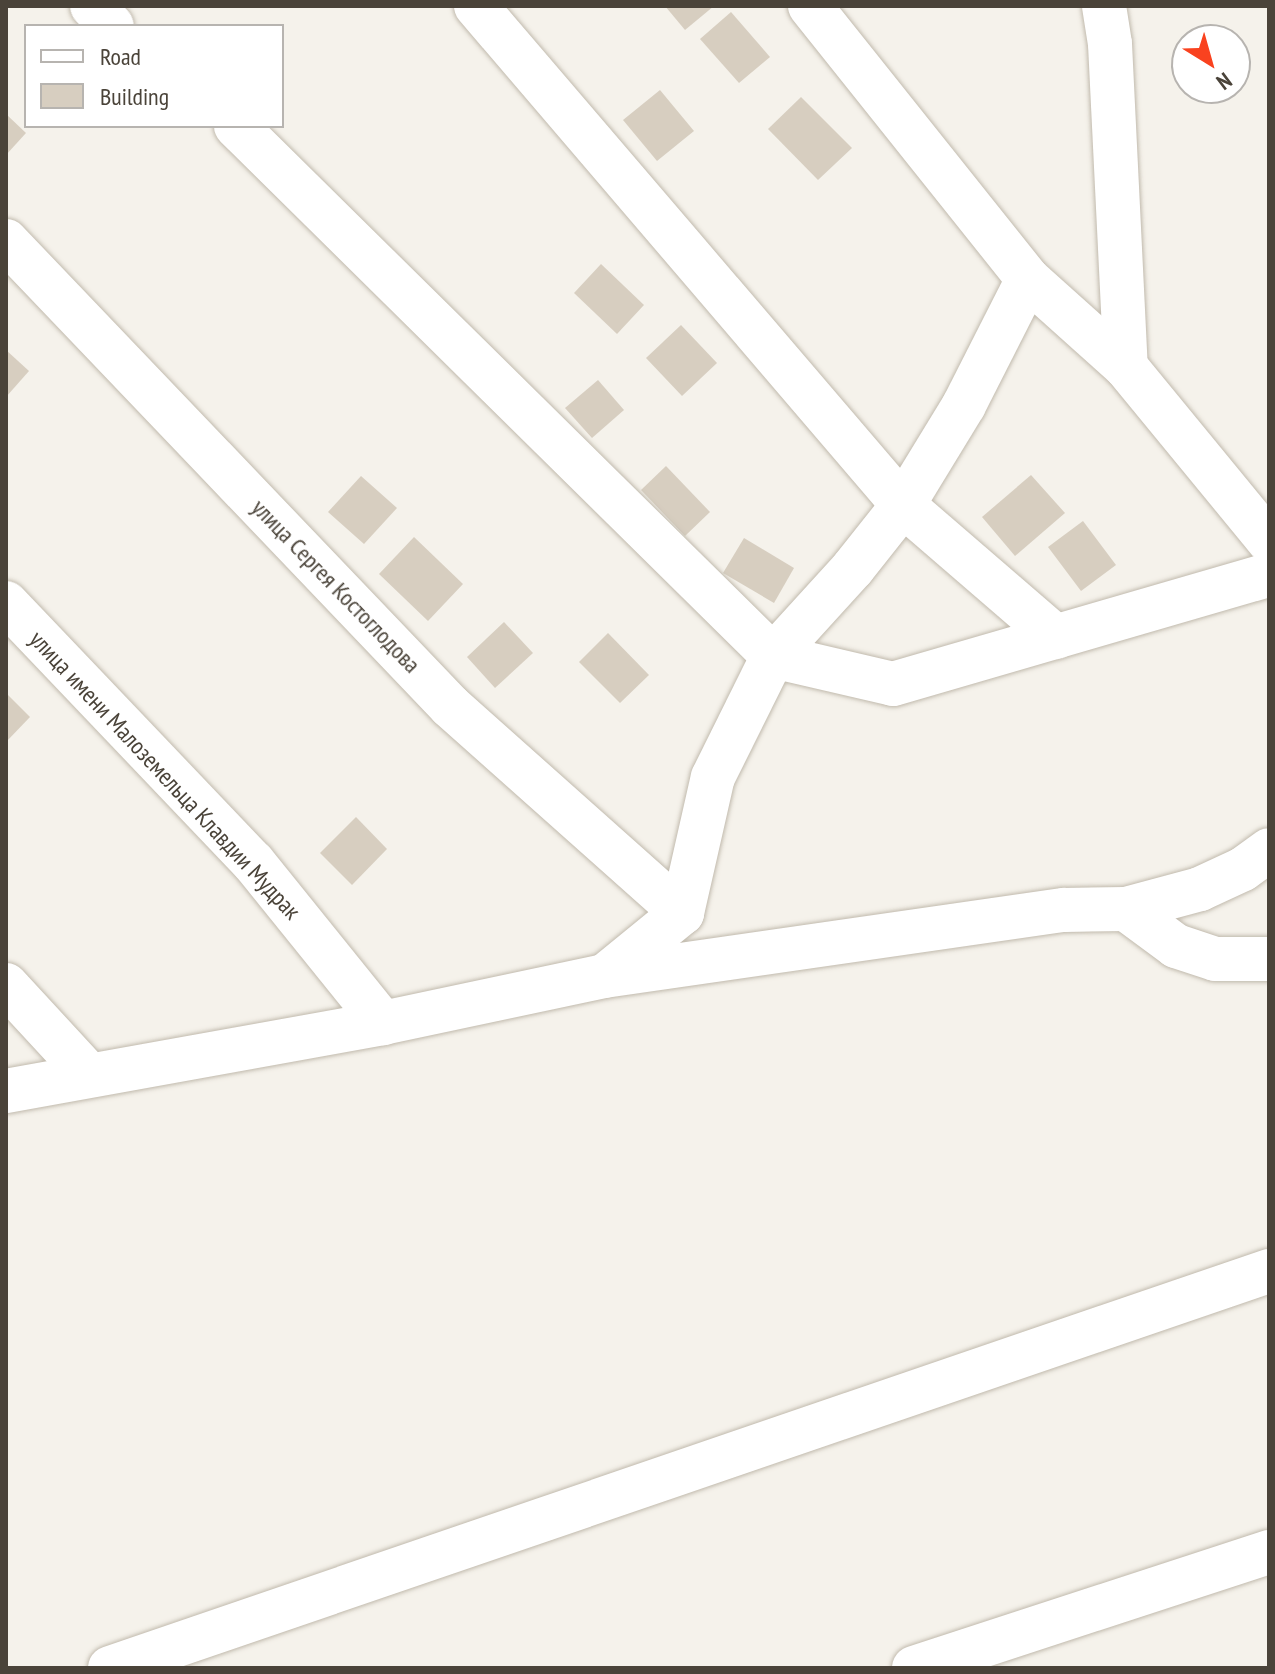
<!DOCTYPE html>
<meta charset="utf-8">
<style>
body{margin:0}
#map{position:relative;width:1275px;height:1674px;overflow:hidden;background:#f5f2eb;font-family:"PT Sans Narrow",sans-serif}
div>[style]{position:absolute}
.building>*{inset:0;background:#d7cec0}
.roads{filter:drop-shadow(0 0 2px #c1baad) drop-shadow(0 0 2px #c1baad)}
.minor>*{height:44px;margin:-22px;padding:0 22px;transform-origin:22px;border-radius:22px;background:#fff}
span{translate:-50% -50%;white-space:nowrap;text-align:center;line-height:1.15;-webkit-text-stroke:6px #fff;paint-order:stroke}
.street-label{font-size:24px;color:#4a4339}
.frame{position:absolute;inset:0;border:8px solid #4a4339;pointer-events:none}
.legend{position:absolute;left:24px;top:24px;width:260px;height:104px;box-sizing:border-box;background:#fff;border:2px solid #b7b4b0;margin:0;padding:10px 14px;list-style:none;font-size:24px;color:#4a4339}
.legend li{display:flex;align-items:center;gap:16px;height:40px}
.legend b{width:40px;border:2px solid #b7b4b0}
.north{position:absolute;left:1171px;top:24px;width:80px;height:80px;box-sizing:border-box;background:#fff;border:2px solid #b7b4b0;border-radius:50%;rotate:143deg;font-size:22px;font-weight:700;line-height:32px;text-align:center;color:#4a4339}
.north::after{content:'';display:block;margin:auto;width:28px;height:36px;background:#f9421f;clip-path:polygon(50% 0,100% 100%,50% 72%,0 100%)}
</style>
<div id="map">
<div class="building">
<div style="clip-path:polygon(665px 6px,714px 6px,685px 30px)"></div>
<div style="clip-path:polygon(731px 12px,770px 57px,739px 83px,700px 39px)"></div>
<div style="clip-path:polygon(660px 90px,694px 131px,657px 161px,623px 120px)"></div>
<div style="clip-path:polygon(801px 97px,852px 148px,818px 180px,768px 129px)"></div>
<div style="clip-path:polygon(6px 114px,26px 133px,6px 155px)"></div>
<div style="clip-path:polygon(601px 264px,644px 305px,617px 334px,574px 293px)"></div>
<div style="clip-path:polygon(681px 325px,717px 363px,682px 396px,646px 358px)"></div>
<div style="clip-path:polygon(6px 350px,29px 371px,6px 397px)"></div>
<div style="clip-path:polygon(598px 380px,624px 410px,592px 438px,565px 408px)"></div>
<div style="clip-path:polygon(666px 466px,710px 512px,685px 536px,641px 490px)"></div>
<div style="clip-path:polygon(1031px 475px,1065px 513px,1015px 556px,982px 517px)"></div>
<div style="clip-path:polygon(361px 476px,397px 508px,364px 544px,328px 512px)"></div>
<div style="clip-path:polygon(1083px 521px,1116px 565px,1081px 591px,1048px 547px)"></div>
<div style="clip-path:polygon(414px 537px,463px 584px,428px 621px,379px 574px)"></div>
<div style="clip-path:polygon(744px 538px,794px 568px,774px 603px,723px 573px)"></div>
<div style="clip-path:polygon(504px 622px,533px 653px,495px 688px,467px 657px)"></div>
<div style="clip-path:polygon(608px 633px,649px 675px,620px 703px,579px 662px)"></div>
<div style="clip-path:polygon(6px 693px,30px 717px,6px 742px)"></div>
<div style="clip-path:polygon(356px 817px,387px 849px,352px 885px,320px 853px)"></div>
</div>
<div class="roads">
<div class="minor">
<div style="left:92px;top:6px;width:28px;rotate:45deg"></div>
<div style="left:476px;top:6px;width:657px;rotate:49.45deg"></div>
<div style="left:903px;top:505px;width:202px;rotate:40.8deg"></div>
<div style="left:810px;top:6px;width:349px;rotate:51.4deg"></div>
<div style="left:1028px;top:279px;width:132px;rotate:41.9deg"></div>
<div style="left:1126px;top:367px;width:225px;rotate:50.6deg"></div>
<div style="left:1104px;top:6px;width:38px;rotate:81deg"></div>
<div style="left:1110px;top:44px;width:323px;rotate:87.2deg"></div>
<div style="left:236px;top:126px;width:754px;rotate:44.62deg"></div>
<div style="left:773px;top:656px;width:123px;rotate:13.1deg"></div>
<div style="left:893px;top:684px;width:391px;rotate:-16.2deg"></div>
<div style="left:6px;top:241px;width:643px;rotate:46.32deg"></div>
<div style="left:450px;top:706px;width:311px;rotate:41.7deg"></div>
<div style="left:6px;top:603px;width:358px;rotate:46.4deg"></div>
<div style="left:253px;top:862px;width:207px;rotate:51.1deg"></div>
<div style="left:1126px;top:909px;width:77px;rotate:-15.1deg"></div>
<div style="left:1200px;top:889px;width:47px;rotate:-24.9deg"></div>
<div style="left:1243px;top:869px;width:32px;rotate:-36deg"></div>
<div style="left:606px;top:975px;width:98px;rotate:-39.2deg"></div>
<div style="left:682px;top:913px;width:139px;rotate:-77.2deg"></div>
<div style="left:713px;top:777px;width:135px;rotate:-63.6deg"></div>
<div style="left:773px;top:656px;width:119px;rotate:-47.7deg"></div>
<div style="left:853px;top:568px;width:80px;rotate:-51.6deg"></div>
<div style="left:903px;top:505px;width:117px;rotate:-58.6deg"></div>
<div style="left:964px;top:405px;width:141px;rotate:-63.1deg"></div>
<div style="left:6px;top:985px;width:122px;rotate:47.3deg"></div>
<div style="left:6px;top:1091px;width:383px;rotate:-10.2deg"></div>
<div style="left:383px;top:1023px;width:226px;rotate:-12deg"></div>
<div style="left:604px;top:976px;width:465px;rotate:-8.2deg"></div>
<div style="left:1064px;top:910px;width:62px;rotate:-0.9deg"></div>
<div style="left:1126px;top:909px;width:62px;rotate:36.5deg"></div>
<div style="left:1176px;top:946px;width:41px;rotate:18.4deg"></div>
<div style="left:1215px;top:959px;width:54px"></div>
<div style="left:110px;top:1668px;width:1225px;rotate:-18.91deg"></div>
<div style="left:914px;top:1668px;width:373px;rotate:-18.1deg"></div>
</div>
</div>
<div class="street-label">
<span style="left:336px;top:586px;rotate:46deg">улица Сергея Костоглодова</span>
<span style="left:165px;top:775px;rotate:47deg">улица имени Малоземельца Клавдии Мудрак</span>
</div>
<div class="frame"></div>
<ul class="legend">
<li><b style="height:10px;background:#fff"></b>Road</li>
<li><b style="height:22px;background:#d7cec0"></b>Building</li>
</ul>
<div class="north">N</div>
</div>
